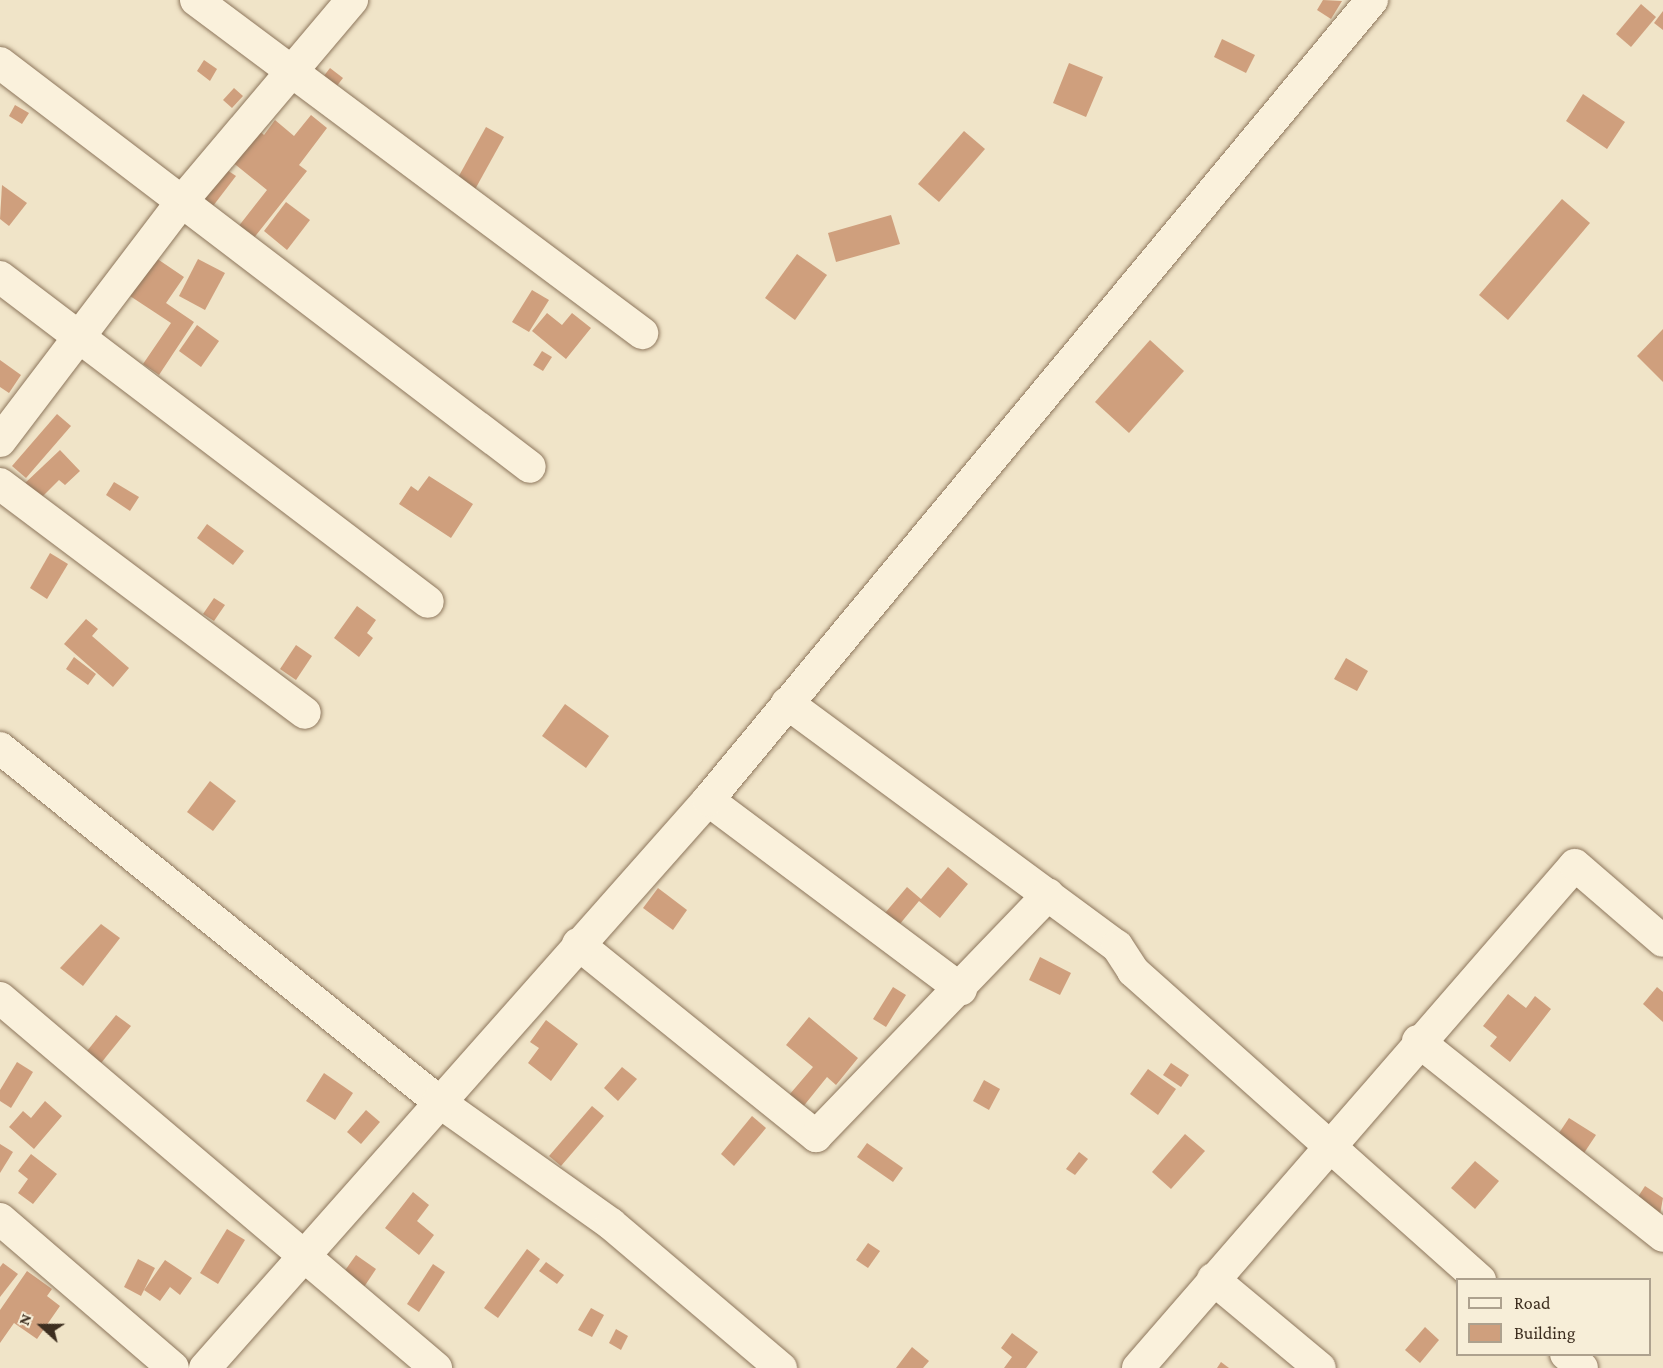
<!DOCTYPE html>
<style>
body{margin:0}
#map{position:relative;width:1663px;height:1368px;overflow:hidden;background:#f0e4c8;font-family:"Crimson Pro",serif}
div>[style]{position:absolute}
.building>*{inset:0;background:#cf9f7d}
.roads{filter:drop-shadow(0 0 2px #8d765c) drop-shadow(0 0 2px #8d765c)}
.minor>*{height:32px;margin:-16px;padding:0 16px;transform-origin:16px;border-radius:16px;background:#faf1dc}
span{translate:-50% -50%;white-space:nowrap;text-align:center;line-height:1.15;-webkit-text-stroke:5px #f7eed8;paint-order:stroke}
.legend{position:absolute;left:1456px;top:1278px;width:195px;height:78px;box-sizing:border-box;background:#f7eed8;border:2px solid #ada18e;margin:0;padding:8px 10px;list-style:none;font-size:18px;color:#3d2e20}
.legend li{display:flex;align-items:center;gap:12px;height:30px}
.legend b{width:30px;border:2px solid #ada18e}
.north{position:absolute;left:12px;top:1296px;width:60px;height:60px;-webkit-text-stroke:4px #f7eed8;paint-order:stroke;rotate:291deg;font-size:16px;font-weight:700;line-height:24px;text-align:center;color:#3d2e20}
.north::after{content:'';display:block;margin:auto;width:21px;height:27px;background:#3d2e20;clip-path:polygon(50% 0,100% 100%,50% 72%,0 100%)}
</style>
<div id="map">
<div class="building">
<div style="clip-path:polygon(1323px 0,1342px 1px,1331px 19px,1317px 10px)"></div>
<div style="clip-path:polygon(1641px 4px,1656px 17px,1631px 47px,1616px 34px)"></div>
<div style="clip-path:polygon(1663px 11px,1663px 30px,1654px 23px)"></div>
<div style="clip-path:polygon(1222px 39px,1255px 55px,1246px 73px,1214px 57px)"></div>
<div style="clip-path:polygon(204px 60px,217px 69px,210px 81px,197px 71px)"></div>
<div style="clip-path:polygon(1069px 63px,1103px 77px,1086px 117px,1053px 103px)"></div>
<div style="clip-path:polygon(330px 68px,343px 78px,333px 91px,320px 81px)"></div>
<div style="clip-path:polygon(234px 88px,243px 96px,232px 108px,223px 100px)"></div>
<div style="clip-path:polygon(1583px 94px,1625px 122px,1607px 149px,1566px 121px)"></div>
<div style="clip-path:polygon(15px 105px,29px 113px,22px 124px,9px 116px)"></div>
<div style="clip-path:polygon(311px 115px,327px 128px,299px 165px,307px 171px,253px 239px,238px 227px,267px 190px,231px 161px,256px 128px,264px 135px,275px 120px,294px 136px)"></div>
<div style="clip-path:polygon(486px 127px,504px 137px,473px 193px,455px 183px)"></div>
<div style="clip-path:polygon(964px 131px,985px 149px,939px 202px,918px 184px)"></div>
<div style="clip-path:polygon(224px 168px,236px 176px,213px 206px,202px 198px)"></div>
<div style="clip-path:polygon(2px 185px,27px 203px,9px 226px,0 219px)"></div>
<div style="clip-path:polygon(1562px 199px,1590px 223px,1508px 320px,1479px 295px)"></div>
<div style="clip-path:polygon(286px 202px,310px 220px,287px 250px,264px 231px)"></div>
<div style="clip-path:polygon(891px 215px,900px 244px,836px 262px,828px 233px)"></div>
<div style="clip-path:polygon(797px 254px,827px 275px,795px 320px,765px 298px)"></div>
<div style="clip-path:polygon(156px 258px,184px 277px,166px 303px,194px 322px,159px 375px,143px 364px,171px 323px,130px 296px)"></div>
<div style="clip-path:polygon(198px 259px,225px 273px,205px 310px,179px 296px)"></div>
<div style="clip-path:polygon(532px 290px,549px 300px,529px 332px,512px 322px)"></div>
<div style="clip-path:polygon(547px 313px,562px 325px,572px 313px,591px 328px,566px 359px,532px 331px)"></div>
<div style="clip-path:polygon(197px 325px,219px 341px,201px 367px,179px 351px)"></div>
<div style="clip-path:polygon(1663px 329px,1663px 382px,1637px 356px)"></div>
<div style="clip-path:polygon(1150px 340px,1184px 371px,1129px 433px,1095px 402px)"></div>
<div style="clip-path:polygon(542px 351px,552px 357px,543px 371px,533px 365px)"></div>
<div style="clip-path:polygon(0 360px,21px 375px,9px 393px,0 387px)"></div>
<div style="clip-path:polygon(57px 414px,71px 426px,26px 478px,12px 466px)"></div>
<div style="clip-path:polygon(60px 450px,80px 471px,65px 485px,59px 480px,39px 500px,24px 484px)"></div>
<div style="clip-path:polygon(429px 476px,473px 504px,451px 538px,399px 504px,411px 486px,418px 491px)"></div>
<div style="clip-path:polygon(114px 482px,139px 497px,130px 511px,106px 495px)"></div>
<div style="clip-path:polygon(207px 524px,244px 551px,233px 565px,197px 538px)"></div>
<div style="clip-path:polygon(50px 553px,68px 564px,47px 599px,30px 588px)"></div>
<div style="clip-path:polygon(214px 598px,225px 605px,214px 621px,203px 614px)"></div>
<div style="clip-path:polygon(357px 606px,376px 620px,367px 633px,373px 638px,359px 657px,334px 638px)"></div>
<div style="clip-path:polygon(86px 619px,98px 629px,92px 636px,129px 668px,113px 687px,64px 644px)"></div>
<div style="clip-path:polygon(296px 645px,312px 656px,296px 680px,280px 669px)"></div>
<div style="clip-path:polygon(74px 657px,96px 674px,88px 685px,66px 669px)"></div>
<div style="clip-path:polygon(1346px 658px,1368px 671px,1357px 691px,1334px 679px)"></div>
<div style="clip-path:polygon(565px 704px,609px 736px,586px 768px,542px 736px)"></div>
<div style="clip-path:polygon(210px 781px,236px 801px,213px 831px,187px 812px)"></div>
<div style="clip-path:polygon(948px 867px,968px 884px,940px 918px,919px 901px,894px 931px,880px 919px,907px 887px,921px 899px)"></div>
<div style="clip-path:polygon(658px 888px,687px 910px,673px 930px,643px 908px)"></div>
<div style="clip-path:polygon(101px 924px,120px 938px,83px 986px,60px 968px)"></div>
<div style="clip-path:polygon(1040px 957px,1071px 973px,1060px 995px,1029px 980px)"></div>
<div style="clip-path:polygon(893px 987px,906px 995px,886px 1027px,873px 1019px)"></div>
<div style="clip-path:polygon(1657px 987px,1663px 992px,1663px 1022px,1643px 1004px)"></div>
<div style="clip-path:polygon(1508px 994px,1526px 1008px,1535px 996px,1551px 1009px,1510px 1062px,1490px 1046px,1497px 1037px,1483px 1026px)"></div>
<div style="clip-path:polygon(116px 1015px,131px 1026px,97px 1068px,83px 1056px)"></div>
<div style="clip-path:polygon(809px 1017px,858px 1058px,836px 1085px,827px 1077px,798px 1113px,784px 1101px,813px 1067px,786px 1045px)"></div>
<div style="clip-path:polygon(546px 1020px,578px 1044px,551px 1081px,528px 1063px,539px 1048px,530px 1042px)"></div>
<div style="clip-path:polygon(17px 1062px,33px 1072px,11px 1108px,0 1101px,0 1090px)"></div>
<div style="clip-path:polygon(1171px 1063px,1189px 1075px,1181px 1087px,1163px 1075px)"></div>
<div style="clip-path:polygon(622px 1067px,637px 1079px,618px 1101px,604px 1088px)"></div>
<div style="clip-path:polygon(1148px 1069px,1176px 1089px,1158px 1115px,1130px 1094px)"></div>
<div style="clip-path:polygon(324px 1073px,353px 1093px,335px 1120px,306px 1101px)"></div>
<div style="clip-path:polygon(984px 1080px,1000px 1089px,989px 1110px,973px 1101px)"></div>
<div style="clip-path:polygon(45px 1101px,62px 1116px,34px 1149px,9px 1127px,23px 1111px,31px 1118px)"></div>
<div style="clip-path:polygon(592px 1106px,604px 1116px,561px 1166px,549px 1156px)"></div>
<div style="clip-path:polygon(366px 1110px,380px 1122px,361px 1144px,347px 1132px)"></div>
<div style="clip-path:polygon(752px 1116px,766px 1128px,734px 1166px,721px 1154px)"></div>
<div style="clip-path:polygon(1569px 1118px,1596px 1135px,1584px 1153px,1557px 1136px)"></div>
<div style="clip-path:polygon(1185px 1134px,1205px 1151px,1171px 1189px,1152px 1172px)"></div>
<div style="clip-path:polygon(867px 1143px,903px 1168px,893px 1182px,857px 1157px)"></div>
<div style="clip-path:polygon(0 1144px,13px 1152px,0 1173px)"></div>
<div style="clip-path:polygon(1079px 1152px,1088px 1159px,1075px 1175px,1066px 1169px)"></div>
<div style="clip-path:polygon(31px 1154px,57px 1174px,33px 1204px,18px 1193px,28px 1179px,18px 1171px)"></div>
<div style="clip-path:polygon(1475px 1161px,1499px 1181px,1475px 1209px,1451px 1188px)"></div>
<div style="clip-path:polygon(1645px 1186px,1663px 1198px,1659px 1220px,1634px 1203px)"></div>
<div style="clip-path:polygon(413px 1192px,429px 1205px,417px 1221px,434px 1235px,419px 1255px,385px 1228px)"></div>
<div style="clip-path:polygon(227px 1229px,245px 1240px,218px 1284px,200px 1273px)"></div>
<div style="clip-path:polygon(868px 1243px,880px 1251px,868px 1268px,856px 1260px)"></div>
<div style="clip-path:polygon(527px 1249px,540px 1259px,498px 1318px,484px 1308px)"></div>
<div style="clip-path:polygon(356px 1255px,376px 1269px,362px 1290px,341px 1276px)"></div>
<div style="clip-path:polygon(138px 1259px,155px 1268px,141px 1296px,124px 1287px)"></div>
<div style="clip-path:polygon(165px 1260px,192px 1278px,180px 1295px,170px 1287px,160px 1301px,144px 1290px)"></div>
<div style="clip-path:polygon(546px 1262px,564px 1275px,557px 1284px,539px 1271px)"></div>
<div style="clip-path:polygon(3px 1263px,18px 1274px,0 1297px,0 1267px)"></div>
<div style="clip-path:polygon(433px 1264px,445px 1272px,419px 1312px,407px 1304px)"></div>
<div style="clip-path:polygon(27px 1271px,52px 1289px,47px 1296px,60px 1306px,37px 1339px,14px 1323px,0 1343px,0 1310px)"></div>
<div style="clip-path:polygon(591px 1308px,604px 1315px,592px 1337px,578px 1330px)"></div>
<div style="clip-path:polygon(1425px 1327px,1439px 1340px,1420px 1363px,1405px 1350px)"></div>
<div style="clip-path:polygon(616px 1329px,628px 1336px,621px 1350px,609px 1343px)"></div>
<div style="clip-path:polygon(1012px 1333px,1038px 1352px,1026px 1368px,1004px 1368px,1012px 1357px,1001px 1348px)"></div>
<div style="clip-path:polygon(912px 1347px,929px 1361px,923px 1368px,896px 1368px)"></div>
<div style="clip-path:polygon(1221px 1362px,1229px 1368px,1217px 1368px)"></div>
</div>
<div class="roads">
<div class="minor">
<div style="left:196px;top:0;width:557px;rotate:36.75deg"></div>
<div style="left:0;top:63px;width:666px;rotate:37.32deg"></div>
<div style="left:0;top:277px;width:537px;rotate:37.21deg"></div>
<div style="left:0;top:441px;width:303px;rotate:-52.8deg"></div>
<div style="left:183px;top:200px;width:262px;rotate:-49.8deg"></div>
<div style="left:0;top:484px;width:381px;rotate:36.9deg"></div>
<div style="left:787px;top:703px;width:410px;rotate:36.4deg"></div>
<div style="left:1117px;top:946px;width:30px;rotate:57deg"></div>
<div style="left:1133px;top:971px;width:465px;rotate:41.7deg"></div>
<div style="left:0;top:748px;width:563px;rotate:38.87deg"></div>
<div style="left:438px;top:1101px;width:212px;rotate:35.4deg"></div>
<div style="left:611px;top:1224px;width:223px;rotate:40.3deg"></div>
<div style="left:708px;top:800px;width:316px;rotate:36.8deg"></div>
<div style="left:578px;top:944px;width:306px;rotate:38.9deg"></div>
<div style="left:816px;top:1136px;width:335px;rotate:-46.1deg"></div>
<div style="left:0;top:998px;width:572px;rotate:40.32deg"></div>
<div style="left:1418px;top:1041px;width:313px;rotate:38.5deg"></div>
<div style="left:0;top:1219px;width:228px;rotate:40.7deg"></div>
<div style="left:1213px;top:1279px;width:139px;rotate:39.8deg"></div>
<div style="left:1566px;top:1354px;width:21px;rotate:41deg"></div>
<div style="left:205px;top:1368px;width:759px;rotate:-48.47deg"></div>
<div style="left:708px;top:800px;width:1040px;rotate:-50.31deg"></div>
<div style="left:1138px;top:1368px;width:666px;rotate:-49.02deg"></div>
<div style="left:1575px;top:865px;width:116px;rotate:40.8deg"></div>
</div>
</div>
<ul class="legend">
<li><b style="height:8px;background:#faf1dc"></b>Road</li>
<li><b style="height:16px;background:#cf9f7d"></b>Building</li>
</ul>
<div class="north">N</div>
</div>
